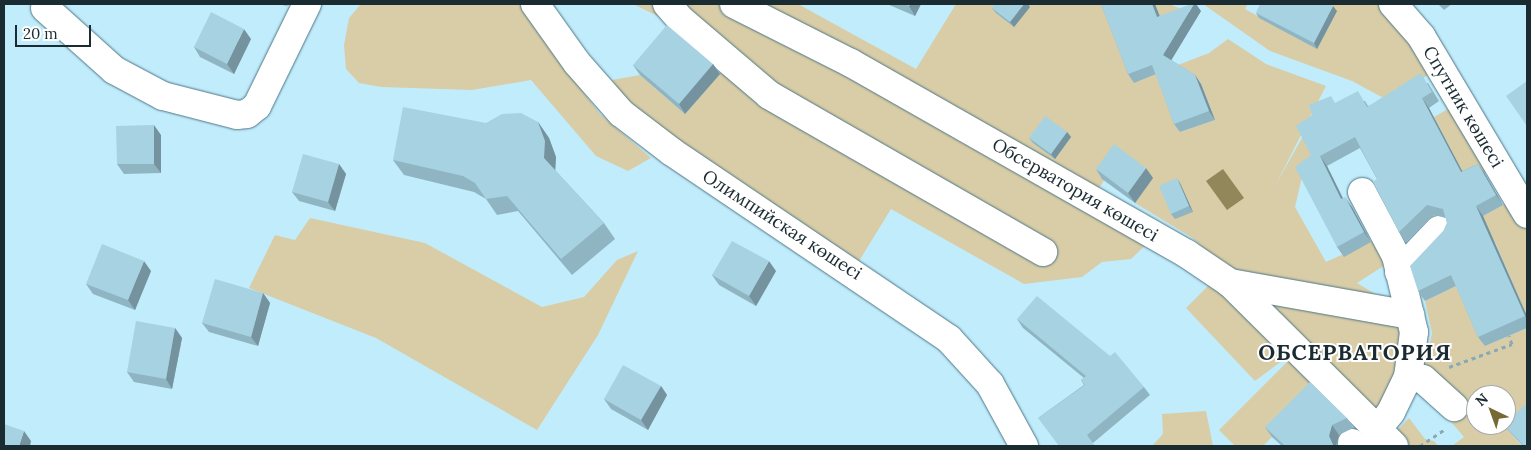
<!DOCTYPE html>
<meta charset="utf-8">
<style>
body{margin:0}
#map{position:relative;width:1531px;height:450px;overflow:hidden;background:#c1ecfc;font-family:Lora,serif}
div>[style]{position:absolute}
.green>*{inset:0;background:#d8cda6}
.water>*{inset:0;background:#92865b}
.path>*{height:3px;margin-top:-1.5px;transform-origin:0;background:repeating-linear-gradient(90deg,#88aab7 0 4px,transparent 0 8px)}
.roads{filter:drop-shadow(0 0 1px #4e7684) drop-shadow(0 0 1px #4e7684)}
.minor>*{height:28px;margin:-14px;padding:0 14px;transform-origin:14px;border-radius:14px;background:#fff}
.wall>*{inset:0;background:#90b5c2}
.shaded-wall>*{inset:0;background:#75939e}
.building>*{inset:0;background:#a7d2e2}
span{translate:-50% -50%;white-space:nowrap;text-align:center;line-height:1.15;-webkit-text-stroke:4px #fff;paint-order:stroke}
.street-label{font-size:18px;color:#1a2b31}
.district-label{font-size:22px;color:#1a2b31;font-weight:700;letter-spacing:1px}
.frame{position:absolute;inset:0;border:5px solid #1a2b31;pointer-events:none}
.north{position:absolute;left:1466px;top:385px;width:50px;height:50px;box-sizing:border-box;background:#fff;border:1px solid #a3aaad;border-radius:50%;rotate:318deg;font-size:14px;font-weight:700;line-height:20px;text-align:center;color:#1a2b31}
.north::after{content:'';display:block;margin:auto;width:18px;height:22px;background:#766936;clip-path:polygon(50% 0,100% 100%,50% 72%,0 100%)}
.scale{position:absolute;left:15px;top:25px;width:76px;height:22px;box-sizing:border-box;border:2px solid #1a2b31;border-top:0;padding-left:6px;font-size:15px;line-height:18px;white-space:nowrap;color:#1a2b31;-webkit-text-stroke:4px #fff;paint-order:stroke}
</style>
<div id="map">
<div class="green">
<div style="clip-path:polygon(361px 4px,528px 4px,550px 49px,600px 114px,651px 158px,628px 171px,596px 156px,531px 80px,472px 90px,381px 87px,359px 83px,346px 69px,344px 45px,349px 18px)"></div>
<div style="clip-path:polygon(evenodd,633px 4px,798px 4px,916px 69px,956px 4px,1169px 4px,1194px 14px,1134px 82px,1209px 53px,1228px 39px,1266px 64px,1326px 86px,1275px 186px,1303px 136px,1318px 165px,1302px 177px,1295px 207px,1326px 262px,1372px 241px,1385px 265px,1357px 283px,1410px 315px,1398px 375px,1374px 420px,1214px 257px,1191px 237px,1135px 203px,1120px 155px,1091px 201px,1152px 239px,1131px 259px,1102px 262px,1082px 277px,1024px 284px,891px 209px,859px 261px,637px 115px,612px 80px,640px 75px,685px 114px,721px 72px,674px 24px,633px 4px,1200px 81px,1215px 120px,1180px 132px,1166px 94px,1200px 81px)"></div>
<div style="clip-path:polygon(1203px 4px,1248px 4px,1245px 9px,1317px 48px,1322px 4px,1381px 4px,1433px 72px,1387px 100px,1352px 81px,1270px 51px)"></div>
<div style="clip-path:polygon(1455px 105px,1496px 168px,1467px 182px,1474px 195px,1460px 202px,1471px 222px,1512px 200px,1527px 228px,1527px 316px,1495px 242px,1484px 246px,1471px 223px,1454px 231px,1431px 184px,1461px 169px,1434px 117px)"></div>
<div style="clip-path:polygon(310px 218px,425px 243px,542px 307px,584px 297px,617px 260px,638px 251px,598px 335px,537px 430px,376px 338px,249px 288px,275px 235px,295px 240px)"></div>
<div style="clip-path:polygon(1213px 281px,1291px 354px,1255px 381px,1186px 308px)"></div>
<div style="clip-path:polygon(evenodd,1458px 285px,1485px 346px,1527px 328px,1527px 412px,1508px 430px,1522px 446px,1452px 446px,1464px 437px,1434px 402px,1425px 366px,1432px 333px,1425px 301px,1458px 285px,1476px 395px,1506px 395px,1506px 425px,1476px 425px,1476px 395px)"></div>
<div style="clip-path:polygon(1289px 360px,1319px 390px,1263px 446px,1235px 446px,1219px 430px)"></div>
<div style="clip-path:polygon(1206px 411px,1213px 446px,1152px 446px,1163px 434px,1162px 414px)"></div>
<div style="clip-path:polygon(1409px 418px,1425px 439px,1434px 441px,1438px 446px,1406px 446px,1394px 434px)"></div>
</div>
<div class="water">
<div style="clip-path:polygon(1223px 169px,1244px 198px,1227px 210px,1206px 181px)"></div>
</div>
<div class="path">
<div style="left:1449px;top:367px;width:67px;rotate:-20.1deg"></div>
<div style="left:1512px;top:344px;width:9px;rotate:-111deg"></div>
<div style="left:1420px;top:446px;width:29px;rotate:-34deg"></div>
</div>
<div class="roads">
<div class="minor">
<div style="left:535px;top:4px;width:72px;rotate:54.6deg"></div>
<div style="left:577px;top:63px;width:67px;rotate:48.7deg"></div>
<div style="left:621px;top:113px;width:64px;rotate:37.4deg"></div>
<div style="left:672px;top:152px;width:334px;rotate:34deg"></div>
<div style="left:949px;top:339px;width:61px;rotate:47.7deg"></div>
<div style="left:990px;top:384px;width:71px;rotate:61.3deg"></div>
<div style="left:667px;top:4px;width:21px;rotate:49deg"></div>
<div style="left:681px;top:20px;width:116px;rotate:40.4deg"></div>
<div style="left:769px;top:95px;width:316px;rotate:29.8deg"></div>
<div style="left:734px;top:4px;width:131px;rotate:26.8deg"></div>
<div style="left:851px;top:63px;width:386px;rotate:29.6deg"></div>
<div style="left:1187px;top:254px;width:52px;rotate:34deg"></div>
<div style="left:1230px;top:283px;width:231px;rotate:44.8deg"></div>
<div style="left:1393px;top:4px;width:43px;rotate:48.8deg"></div>
<div style="left:1421px;top:36px;width:207px;rotate:59.2deg"></div>
<div style="left:45px;top:8px;width:93px;rotate:41.9deg"></div>
<div style="left:114px;top:70px;width:55px;rotate:28deg"></div>
<div style="left:163px;top:96px;width:76px;rotate:14.4deg"></div>
<div style="left:237px;top:115px;width:10px;rotate:-6deg"></div>
<div style="left:247px;top:114px;width:13px;rotate:-39deg"></div>
<div style="left:257px;top:106px;width:114px;rotate:-63.9deg"></div>
<div style="left:1362px;top:192px;width:72px;rotate:62deg"></div>
<div style="left:1396px;top:256px;width:78px;rotate:76.7deg"></div>
<div style="left:1414px;top:332px;width:45px;rotate:97.6deg"></div>
<div style="left:1408px;top:377px;width:39px;rotate:116deg"></div>
<div style="left:1391px;top:412px;width:23px;rotate:128deg"></div>
<div style="left:1377px;top:430px;width:16px;rotate:90deg"></div>
<div style="left:1399px;top:272px;width:58px;rotate:-46.4deg"></div>
<div style="left:1230px;top:283px;width:183px;rotate:10.1deg"></div>
<div style="left:1408px;top:377px;width:15px;rotate:8deg"></div>
<div style="left:1423px;top:379px;width:42px;rotate:42.1deg"></div>
<div style="left:1352px;top:446px;width:3px;rotate:-90deg"></div>
</div>
</div>
<div class="wall">
<div style="clip-path:polygon(278px 4px,288px 4px,287px 6px)"></div>
<div style="clip-path:polygon(887px 4px,921px 4px,915px 16px)"></div>
<div style="clip-path:polygon(1101px 4px,1155px 4px,1160px 16px,1201px 11px,1171px 60px,1195px 75px,1201px 84px,1215px 120px,1180px 132px,1174px 124px,1156px 74px,1134px 83px,1128px 74px)"></div>
<div style="clip-path:polygon(1438px 4px,1452px 4px,1444px 10px)"></div>
<div style="clip-path:polygon(1030px 7px,1014px 27px,996px 13px,992px 8px)"></div>
<div style="clip-path:polygon(1337px 11px,1317px 49px,1259px 18px,1256px 13px)"></div>
<div style="clip-path:polygon(251px 39px,234px 74px,200px 57px,194px 47px)"></div>
<div style="clip-path:polygon(713px 64px,720px 74px,685px 114px,640px 75px,633px 65px)"></div>
<div style="clip-path:polygon(1428px 83px,1439px 101px,1429px 108px,1462px 171px,1478px 164px,1485px 174px,1503px 205px,1483px 216px,1527px 316px,1527px 328px,1485px 346px,1478px 337px,1456px 286px,1425px 301px,1418px 291px,1447px 223px,1446px 218px,1434px 215px,1406px 242px,1399px 232px,1377px 179px,1360px 148px,1327px 166px,1343px 198px,1352px 207px,1371px 242px,1344px 257px,1337px 247px,1311px 155px,1335px 103px,1365px 101px,1368px 106px)"></div>
<div style="clip-path:polygon(538px 122px,549px 138px,556px 157px,555px 170px,604px 223px,615px 239px,572px 275px,518px 211px,497px 215px,486px 199px,474px 192px,404px 175px,393px 160px)"></div>
<div style="clip-path:polygon(1067px 132px,1071px 137px,1055px 159px,1033px 143px,1029px 138px)"></div>
<div style="clip-path:polygon(161px 135px,161px 173px,124px 174px,117px 164px)"></div>
<div style="clip-path:polygon(339px 164px,346px 174px,335px 211px,299px 201px,292px 192px)"></div>
<div style="clip-path:polygon(1096px 169px,1153px 178px,1135px 203px,1102px 179px)"></div>
<div style="clip-path:polygon(1180px 183px,1193px 212px,1175px 219px,1171px 214px)"></div>
<div style="clip-path:polygon(151px 271px,135px 310px,93px 294px,86px 284px)"></div>
<div style="clip-path:polygon(776px 271px,756px 306px,719px 285px,712px 275px)"></div>
<div style="clip-path:polygon(263px 293px,270px 303px,258px 346px,209px 332px,202px 323px)"></div>
<div style="clip-path:polygon(1017px 319px,1144px 387px,1150px 395px,1093px 443px,1038px 418px,1084px 385px,1081px 380px,1084px 378px,1023px 328px)"></div>
<div style="clip-path:polygon(175px 328px,182px 338px,172px 389px,134px 382px,127px 372px)"></div>
<div style="clip-path:polygon(661px 386px,667px 395px,648px 430px,611px 409px,604px 399px)"></div>
<div style="clip-path:polygon(1347px 418px,1353px 428px,1339px 435px,1336px 446px,1282px 446px,1272px 437px,1265px 427px)"></div>
<div style="clip-path:polygon(1504px 425px,1527px 446px,1523px 446px,1508px 430px)"></div>
</div>
<div class="shaded-wall">
<div style="clip-path:polygon(910px 4px,921px 4px,915px 16px,909px 6px)"></div>
<div style="clip-path:polygon(1024px 4px,1028px 4px,1030px 7px,1014px 27px,1010px 22px)"></div>
<div style="clip-path:polygon(1152px 4px,1155px 4px,1163px 26px,1157px 17px)"></div>
<div style="clip-path:polygon(1194px 4px,1196px 4px,1201px 11px,1169px 64px,1163px 55px)"></div>
<div style="clip-path:polygon(1333px 6px,1337px 11px,1317px 49px,1314px 43px)"></div>
<div style="clip-path:polygon(244px 29px,251px 39px,234px 74px,227px 64px)"></div>
<div style="clip-path:polygon(713px 64px,720px 74px,685px 114px,679px 104px)"></div>
<div style="clip-path:polygon(1195px 75px,1201px 84px,1215px 120px,1209px 111px)"></div>
<div style="clip-path:polygon(1422px 98px,1429px 108px,1468px 182px,1461px 172px)"></div>
<div style="clip-path:polygon(538px 122px,549px 138px,556px 157px,555px 174px,544px 158px)"></div>
<div style="clip-path:polygon(154px 125px,161px 135px,161px 173px,154px 164px)"></div>
<div style="clip-path:polygon(1067px 132px,1071px 137px,1055px 159px,1051px 154px)"></div>
<div style="clip-path:polygon(1320px 156px,1327px 166px,1348px 209px,1341px 199px)"></div>
<div style="clip-path:polygon(339px 164px,346px 174px,335px 211px,328px 202px)"></div>
<div style="clip-path:polygon(1478px 164px,1485px 174px,1503px 205px,1496px 195px)"></div>
<div style="clip-path:polygon(1146px 168px,1153px 178px,1135px 203px,1128px 193px)"></div>
<div style="clip-path:polygon(1177px 178px,1180px 183px,1193px 212px,1189px 206px)"></div>
<div style="clip-path:polygon(1345px 197px,1352px 207px,1371px 242px,1364px 232px)"></div>
<div style="clip-path:polygon(1476px 206px,1483px 216px,1527px 316px,1527px 320px,1525px 316px)"></div>
<div style="clip-path:polygon(144px 261px,151px 271px,135px 310px,128px 300px)"></div>
<div style="clip-path:polygon(769px 261px,776px 271px,756px 306px,749px 296px)"></div>
<div style="clip-path:polygon(263px 293px,270px 303px,258px 346px,251px 337px)"></div>
<div style="clip-path:polygon(175px 328px,182px 338px,172px 389px,166px 379px)"></div>
<div style="clip-path:polygon(661px 386px,667px 395px,648px 430px,641px 420px)"></div>
<div style="clip-path:polygon(1332px 425px,1339px 435px,1336px 446px,1333px 446px,1333px 445px,1329px 436px)"></div>
<div style="clip-path:polygon(24px 431px,31px 441px,30px 446px,19px 446px)"></div>
</div>
<div class="building">
<div style="clip-path:polygon(903px 4px,910px 4px,909px 6px)"></div>
<div style="clip-path:polygon(995px 4px,1024px 4px,1010px 22px,992px 8px)"></div>
<div style="clip-path:polygon(1101px 4px,1152px 4px,1157px 17px,1191px 4px,1194px 4px,1163px 55px,1195px 75px,1209px 111px,1174px 124px,1152px 65px,1128px 74px)"></div>
<div style="clip-path:polygon(1260px 4px,1329px 4px,1333px 6px,1314px 43px,1256px 13px)"></div>
<div style="clip-path:polygon(211px 12px,244px 29px,227px 64px,194px 47px)"></div>
<div style="clip-path:polygon(667px 25px,713px 64px,679px 104px,633px 65px)"></div>
<div style="clip-path:polygon(1421px 73px,1432px 92px,1422px 98px,1461px 172px,1478px 164px,1496px 195px,1476px 206px,1525px 316px,1478px 337px,1451px 275px,1418px 291px,1410px 266px,1444px 230px,1447px 223px,1443px 209px,1427px 205px,1399px 232px,1373px 182px,1377px 179px,1355px 137px,1320px 156px,1341px 199px,1345px 197px,1364px 232px,1337px 247px,1295px 167px,1311px 155px,1296px 126px,1312px 115px,1309px 105px,1331px 96px,1335px 103px,1358px 91px,1367px 107px)"></div>
<div style="clip-path:polygon(1527px 81px,1527px 126px,1506px 96px)"></div>
<div style="clip-path:polygon(403px 107px,486px 123px,502px 114px,521px 113px,538px 122px,545px 141px,544px 158px,604px 223px,561px 259px,507px 196px,486px 199px,475px 183px,463px 176px,393px 160px)"></div>
<div style="clip-path:polygon(1045px 116px,1067px 132px,1051px 154px,1029px 138px)"></div>
<div style="clip-path:polygon(154px 125px,154px 164px,117px 164px,116px 126px)"></div>
<div style="clip-path:polygon(1114px 144px,1146px 168px,1128px 193px,1096px 169px)"></div>
<div style="clip-path:polygon(303px 154px,339px 164px,328px 202px,292px 192px)"></div>
<div style="clip-path:polygon(1177px 178px,1189px 206px,1171px 214px,1159px 186px)"></div>
<div style="clip-path:polygon(732px 241px,769px 261px,749px 296px,712px 275px)"></div>
<div style="clip-path:polygon(102px 244px,144px 261px,128px 300px,86px 284px)"></div>
<div style="clip-path:polygon(215px 279px,263px 293px,251px 337px,202px 323px)"></div>
<div style="clip-path:polygon(1037px 296px,1110px 356px,1115px 352px,1144px 387px,1087px 435px,1095px 446px,1059px 446px,1038px 418px,1085px 385px,1081px 380px,1086px 376px,1017px 319px)"></div>
<div style="clip-path:polygon(136px 321px,175px 328px,166px 379px,127px 372px)"></div>
<div style="clip-path:polygon(623px 365px,661px 386px,641px 420px,604px 399px)"></div>
<div style="clip-path:polygon(1310px 382px,1347px 418px,1332px 425px,1329px 436px,1333px 445px,1332px 446px,1285px 446px,1265px 427px)"></div>
<div style="clip-path:polygon(1527px 403px,1527px 446px,1524px 446px,1504px 425px,1506px 425px,1506px 423px)"></div>
<div style="clip-path:polygon(4px 424px,24px 431px,19px 446px,4px 446px)"></div>
</div>
<div class="street-label">
<span style="left:1463px;top:107px;rotate:59deg">Спутник көшесі</span>
<span style="left:1075px;top:190px;rotate:30deg">Обсерватория көшесі</span>
<span style="left:782px;top:225px;rotate:33deg">Олимпийская көшесі</span>
</div>
<div class="district-label">
<span style="left:1355px;top:353px">ОБСЕРВАТОРИЯ</span>
</div>
<div class="frame"></div>
<div class="north">N</div>
<div class="scale">20 m</div>
</div>
